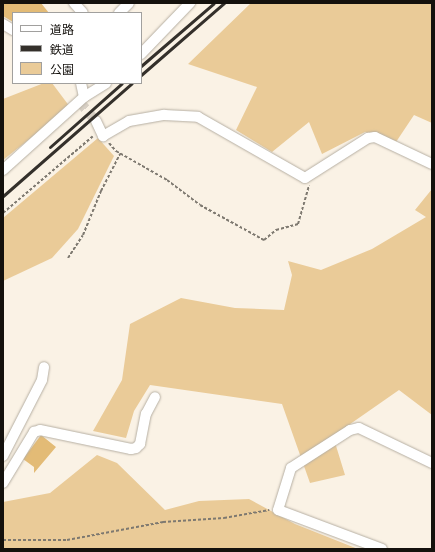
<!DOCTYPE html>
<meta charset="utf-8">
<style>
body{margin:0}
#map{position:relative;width:435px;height:552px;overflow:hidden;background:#faf2e5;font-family:Karla,"Noto Sans JP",sans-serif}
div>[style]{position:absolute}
.green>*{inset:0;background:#eacb98}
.water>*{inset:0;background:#e3bb76}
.minor-tunnel>*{height:10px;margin-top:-5px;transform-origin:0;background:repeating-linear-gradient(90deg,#d8d0c5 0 10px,transparent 0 15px)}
.path>*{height:2px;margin-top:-1px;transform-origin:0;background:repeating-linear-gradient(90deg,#7e7970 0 3px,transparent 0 5px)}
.roads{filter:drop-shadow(0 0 1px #b6afa3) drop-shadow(0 0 1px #b6afa3)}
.minor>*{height:10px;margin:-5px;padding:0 5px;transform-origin:5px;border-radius:5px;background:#fff}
.rail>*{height:3px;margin:-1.5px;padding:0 1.5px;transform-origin:1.5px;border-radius:1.5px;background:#34302b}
span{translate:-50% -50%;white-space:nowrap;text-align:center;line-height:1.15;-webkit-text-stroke:4px #fff;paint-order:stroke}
.frame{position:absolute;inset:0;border:4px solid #14110d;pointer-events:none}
.legend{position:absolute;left:12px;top:12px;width:130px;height:72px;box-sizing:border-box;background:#fff;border:1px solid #a1a09e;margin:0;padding:5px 7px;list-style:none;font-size:12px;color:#14110d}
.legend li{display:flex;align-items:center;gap:8px;height:20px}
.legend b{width:20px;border:1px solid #a1a09e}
</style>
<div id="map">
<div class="green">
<div style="clip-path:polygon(251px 3px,432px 3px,432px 123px,414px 115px,396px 142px,365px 132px,322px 154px,309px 122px,272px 152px,236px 130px,257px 87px,188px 64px)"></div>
<div style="clip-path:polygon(44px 83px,52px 83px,70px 107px,3px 160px,3px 99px)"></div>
<div style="clip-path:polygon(98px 138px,114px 156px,78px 229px,52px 258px,3px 281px,3px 218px)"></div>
<div style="clip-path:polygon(432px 189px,432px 415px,399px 390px,333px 436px,345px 475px,310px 483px,282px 404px,150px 385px,134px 411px,126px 438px,93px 431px,122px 380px,130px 324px,181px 298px,235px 308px,284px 310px,292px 275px,288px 261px,321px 270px,372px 249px,426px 217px,415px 210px)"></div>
<div style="clip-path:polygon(97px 455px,117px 463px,165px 510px,199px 501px,249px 499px,295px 524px,358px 549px,3px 549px,3px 502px,50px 493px)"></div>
</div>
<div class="water">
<div style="clip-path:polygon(3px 3px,41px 3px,49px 13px,13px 13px,13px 22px,3px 16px)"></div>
<div style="clip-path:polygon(41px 435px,56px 447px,34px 473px,34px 467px,23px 459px)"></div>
</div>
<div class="minor-tunnel">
<div style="left:79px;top:101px;width:26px;rotate:50deg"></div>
</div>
<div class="path">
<div style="left:109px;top:143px;width:11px;rotate:49deg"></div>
<div style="left:116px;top:151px;width:59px;rotate:29.6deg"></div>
<div style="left:167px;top:180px;width:41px;rotate:37.1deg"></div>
<div style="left:200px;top:205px;width:73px;rotate:28.7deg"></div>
<div style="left:264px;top:240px;width:16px;rotate:-40deg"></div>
<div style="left:276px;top:230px;width:23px;rotate:-15deg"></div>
<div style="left:298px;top:224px;width:40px;rotate:-74deg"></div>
<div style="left:3px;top:213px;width:118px;rotate:-40.5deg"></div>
<div style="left:68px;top:258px;width:27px;rotate:-57deg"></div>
<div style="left:83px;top:235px;width:48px;rotate:-67.8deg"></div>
<div style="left:101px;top:191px;width:42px;rotate:-62.8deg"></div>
<div style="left:3px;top:540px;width:64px"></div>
<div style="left:67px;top:540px;width:98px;rotate:-10.6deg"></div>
<div style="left:163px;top:522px;width:61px;rotate:-3.8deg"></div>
<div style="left:224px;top:518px;width:46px;rotate:-10.1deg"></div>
</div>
<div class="roads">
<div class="minor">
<div style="left:74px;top:3px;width:13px;rotate:48deg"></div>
<div style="left:119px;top:13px;width:14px;rotate:-45deg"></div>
<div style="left:3px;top:24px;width:12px;rotate:31deg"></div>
<div style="left:141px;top:54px;width:71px;rotate:-46.1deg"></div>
<div style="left:81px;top:83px;width:14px;rotate:78deg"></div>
<div style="left:96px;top:121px;width:17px;rotate:65deg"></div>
<div style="left:103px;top:136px;width:30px;rotate:-30deg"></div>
<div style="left:129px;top:121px;width:36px;rotate:-10deg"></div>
<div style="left:164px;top:115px;width:34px;rotate:3deg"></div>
<div style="left:198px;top:117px;width:123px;rotate:29.7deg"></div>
<div style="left:305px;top:178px;width:75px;rotate:-32.4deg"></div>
<div style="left:368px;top:138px;width:7px;rotate:-8deg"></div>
<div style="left:375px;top:137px;width:63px;rotate:25.3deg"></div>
<div style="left:3px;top:170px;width:109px;rotate:-42deg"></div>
<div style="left:84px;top:97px;width:26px;rotate:-32deg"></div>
<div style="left:3px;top:456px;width:85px;rotate:-62.8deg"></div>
<div style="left:42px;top:380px;width:13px;rotate:-81deg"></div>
<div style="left:3px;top:483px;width:60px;rotate:-58.7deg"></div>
<div style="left:34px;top:432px;width:6px;rotate:-18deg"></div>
<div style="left:40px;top:430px;width:93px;rotate:11.8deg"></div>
<div style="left:131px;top:449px;width:5px;rotate:-11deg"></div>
<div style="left:136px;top:448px;width:6px;rotate:-45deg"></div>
<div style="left:140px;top:444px;width:31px;rotate:-79deg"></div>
<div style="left:146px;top:414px;width:19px;rotate:-62deg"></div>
<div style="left:382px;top:549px;width:111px;rotate:-159.4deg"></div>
<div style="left:278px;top:510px;width:44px;rotate:-72.8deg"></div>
<div style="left:291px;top:468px;width:70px;rotate:-32.8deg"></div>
<div style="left:350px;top:430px;width:9px;rotate:-13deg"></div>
<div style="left:359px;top:428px;width:81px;rotate:25.6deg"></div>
</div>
</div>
<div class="rail">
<div style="left:141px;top:66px;width:96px;rotate:-40.8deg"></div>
<div style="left:141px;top:75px;width:110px;rotate:-40.9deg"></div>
<div style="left:50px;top:147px;width:96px;rotate:-41.6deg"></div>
<div style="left:3px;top:196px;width:171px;rotate:-41.2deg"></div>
</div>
<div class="frame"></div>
<ul class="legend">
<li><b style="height:5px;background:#fff"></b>道路</li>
<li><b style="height:5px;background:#34302b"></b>鉄道</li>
<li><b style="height:11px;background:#eacb98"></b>公園</li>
</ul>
</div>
